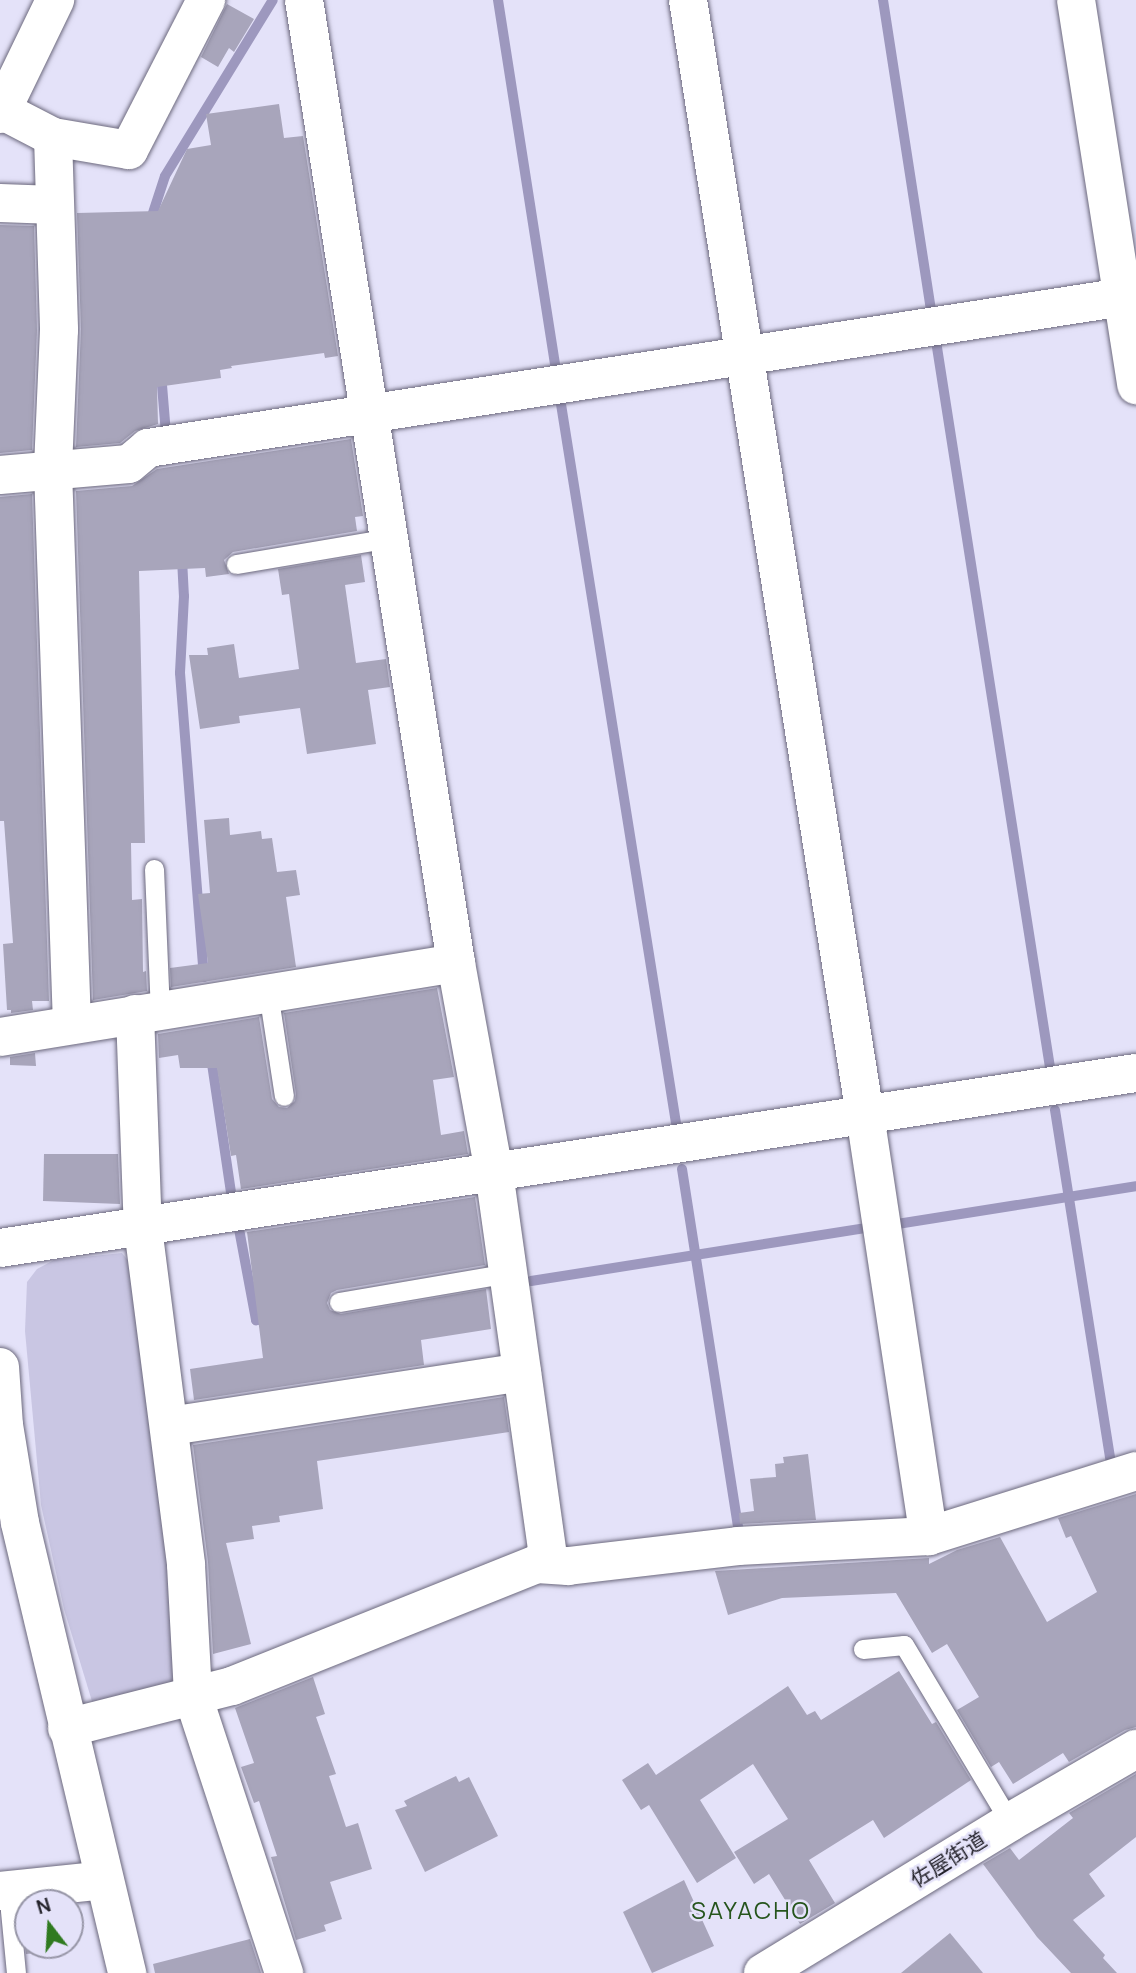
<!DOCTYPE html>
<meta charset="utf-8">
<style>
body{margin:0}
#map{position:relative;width:1136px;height:1973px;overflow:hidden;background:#e4e2f9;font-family:Manrope,"Noto Sans JP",sans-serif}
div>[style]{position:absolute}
.green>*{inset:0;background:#c9c6e3}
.stream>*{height:10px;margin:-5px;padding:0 5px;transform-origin:5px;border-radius:5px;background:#9d98be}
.building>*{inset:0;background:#a8a5bb}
.roads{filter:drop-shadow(0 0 2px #6c697d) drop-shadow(0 0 2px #6c697d)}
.service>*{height:19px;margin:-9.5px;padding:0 9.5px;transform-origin:9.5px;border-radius:9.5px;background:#fff}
.minor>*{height:38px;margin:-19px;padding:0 19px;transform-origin:19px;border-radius:19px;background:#fff}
.tertiary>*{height:38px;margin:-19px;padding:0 19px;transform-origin:19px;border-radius:19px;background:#fff}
span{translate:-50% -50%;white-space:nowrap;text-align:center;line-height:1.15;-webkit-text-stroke:5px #e4e2f9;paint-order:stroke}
.street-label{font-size:21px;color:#24232b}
.quarter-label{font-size:24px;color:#25541c;letter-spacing:2px}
.north{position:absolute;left:14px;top:1889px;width:70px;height:70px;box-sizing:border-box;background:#e4e2f9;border:2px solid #9796a7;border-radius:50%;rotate:343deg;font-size:19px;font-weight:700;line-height:28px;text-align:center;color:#24232b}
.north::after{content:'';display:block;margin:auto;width:24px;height:32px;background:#2f7a20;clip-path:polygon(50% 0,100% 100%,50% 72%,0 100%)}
</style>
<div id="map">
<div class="green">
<div style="clip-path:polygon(122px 1253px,136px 1271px,167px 1543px,174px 1671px,170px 1692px,94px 1708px,64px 1609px,41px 1505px,25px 1331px,27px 1282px,37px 1269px,54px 1260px)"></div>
</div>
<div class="stream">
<div style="left:498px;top:0;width:381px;rotate:81.1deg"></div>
<div style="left:883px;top:0;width:320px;rotate:81.2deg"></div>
<div style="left:150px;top:222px;width:48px;rotate:-71.9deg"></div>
<div style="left:165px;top:176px;width:206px;rotate:-58.5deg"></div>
<div style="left:936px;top:341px;width:735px;rotate:81.08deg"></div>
<div style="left:161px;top:373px;width:61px;rotate:85.3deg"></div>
<div style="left:560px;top:398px;width:734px;rotate:80.91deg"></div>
<div style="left:182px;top:559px;width:37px;rotate:87deg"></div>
<div style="left:184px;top:596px;width:77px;rotate:93deg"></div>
<div style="left:180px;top:673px;width:305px;rotate:85.5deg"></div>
<div style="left:211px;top:1057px;width:136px;rotate:81.6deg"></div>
<div style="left:1055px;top:1110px;width:363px;rotate:81deg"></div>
<div style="left:682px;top:1169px;width:367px;rotate:81.1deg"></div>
<div style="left:891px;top:1225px;width:248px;rotate:-9deg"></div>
<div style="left:239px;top:1229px;width:93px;rotate:79.4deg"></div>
<div style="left:256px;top:1320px;width:14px;rotate:-8deg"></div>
<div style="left:531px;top:1281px;width:346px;rotate:-9deg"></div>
</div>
<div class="building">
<div style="clip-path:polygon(227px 4px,254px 19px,234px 52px,229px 48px,218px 67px,201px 57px)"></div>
<div style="clip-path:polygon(279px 104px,284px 138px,303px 136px,338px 356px,325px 358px,324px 353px,231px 366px,232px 368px,220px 370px,221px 378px,157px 387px,158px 424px,135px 431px,120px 443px,76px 447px,81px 329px,77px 213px,158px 211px,187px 149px,211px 145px,206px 114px)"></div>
<div style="clip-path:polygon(0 225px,34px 226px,37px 330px,32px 450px,0 453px)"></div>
<div style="clip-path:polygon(351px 439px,363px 516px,355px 517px,357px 531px,233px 552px,224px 560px,229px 574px,206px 577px,205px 568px,139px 571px,145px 843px,131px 843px,132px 900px,142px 899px,143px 972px,146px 971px,147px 991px,93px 1000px,76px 491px,132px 486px,157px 469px)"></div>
<div style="clip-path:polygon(32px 494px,49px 1001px,32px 1001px,33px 1010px,11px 1013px,11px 1010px,7px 1010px,3px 944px,13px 943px,4px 821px,0 821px,0 497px)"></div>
<div style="clip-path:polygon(361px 555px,365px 582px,345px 585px,356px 663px,386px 659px,390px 687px,368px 690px,376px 744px,307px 754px,300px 708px,239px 716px,240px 723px,200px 729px,189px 655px,208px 655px,207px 648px,234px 644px,239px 678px,299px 669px,289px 594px,282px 595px,278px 569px)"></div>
<div style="clip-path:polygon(229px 818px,230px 835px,261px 831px,262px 839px,272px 838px,277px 872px,296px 870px,300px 895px,286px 897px,296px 967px,171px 987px,170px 968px,208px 963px,198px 894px,210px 893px,204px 820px)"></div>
<div style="clip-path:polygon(437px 988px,454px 1077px,433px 1080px,441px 1135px,464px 1131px,468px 1154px,241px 1189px,236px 1155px,231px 1156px,217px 1068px,180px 1068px,178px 1055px,159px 1058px,158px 1034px,259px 1017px,272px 1099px,279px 1107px,287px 1108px,295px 1101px,296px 1094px,284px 1013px)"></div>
<div style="clip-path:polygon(35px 1053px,36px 1066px,10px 1065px,10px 1057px)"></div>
<div style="clip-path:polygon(44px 1154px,118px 1154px,120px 1204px,43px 1201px)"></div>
<div style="clip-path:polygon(475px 1197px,485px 1265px,337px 1290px,331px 1293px,327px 1303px,330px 1310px,341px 1314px,486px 1289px,491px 1329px,421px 1340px,424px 1365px,194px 1400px,190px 1369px,263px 1358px,247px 1232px)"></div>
<div style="clip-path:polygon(504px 1397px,509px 1432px,317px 1461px,323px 1509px,279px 1516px,280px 1522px,252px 1526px,254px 1539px,226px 1543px,251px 1644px,213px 1654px,208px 1562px,193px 1445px)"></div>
<div style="clip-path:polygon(808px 1454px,816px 1520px,740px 1524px,739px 1513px,754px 1511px,750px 1479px,776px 1477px,775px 1464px,784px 1463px,783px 1457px)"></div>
<div style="clip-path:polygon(1136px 1494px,1136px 1727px,1125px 1730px,1069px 1762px,1063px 1753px,1013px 1784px,999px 1762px,991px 1767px,957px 1710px,979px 1697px,947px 1644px,932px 1653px,896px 1593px,782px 1598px,728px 1615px,715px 1571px,929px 1558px,929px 1564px,957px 1550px,1000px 1537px,1047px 1622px,1097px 1592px,1071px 1536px,1066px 1538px,1058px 1518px)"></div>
<div style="clip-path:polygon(899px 1671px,932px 1724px,936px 1722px,971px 1780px,884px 1838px,873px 1820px,809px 1860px,835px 1903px,800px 1924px,769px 1874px,754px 1884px,734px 1852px,788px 1819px,753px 1764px,700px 1800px,736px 1858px,697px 1883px,649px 1805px,641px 1810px,622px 1780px,648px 1763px,656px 1775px,788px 1686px,807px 1715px,815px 1711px,821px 1720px)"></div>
<div style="clip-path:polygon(313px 1677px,325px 1714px,316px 1717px,336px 1774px,329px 1776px,346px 1827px,358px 1823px,372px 1869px,330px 1882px,342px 1919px,324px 1925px,326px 1931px,296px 1940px,271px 1857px,277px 1856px,259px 1801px,254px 1803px,241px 1767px,254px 1763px,235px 1708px)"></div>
<div style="clip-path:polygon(1136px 1774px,1136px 1837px,1089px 1874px,1105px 1896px,1073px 1920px,1105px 1955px,1103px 1958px,1117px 1973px,1071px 1973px,1037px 1937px,983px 1864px,1010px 1848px,1019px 1860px,1073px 1818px,1069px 1813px)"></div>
<div style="clip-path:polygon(456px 1776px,459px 1782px,469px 1777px,498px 1836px,425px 1872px,395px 1810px,407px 1806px,404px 1801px)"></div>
<div style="clip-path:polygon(684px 1880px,714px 1946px,652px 1973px,623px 1912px)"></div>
<div style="clip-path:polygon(28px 1910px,28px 1945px,68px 1945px,68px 1950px,26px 1954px,22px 1911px)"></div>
<div style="clip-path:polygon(950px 1933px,983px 1973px,901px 1973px)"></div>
<div style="clip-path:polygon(250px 1939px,261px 1973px,155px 1973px,153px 1964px)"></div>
</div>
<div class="roads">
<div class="service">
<div style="left:236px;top:564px;width:155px;rotate:-9.6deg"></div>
<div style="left:154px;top:869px;width:141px;rotate:87.6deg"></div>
<div style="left:268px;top:992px;width:105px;rotate:81.3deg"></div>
<div style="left:339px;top:1302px;width:171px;rotate:-9.7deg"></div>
<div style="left:863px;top:1649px;width:41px;rotate:-5.6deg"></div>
<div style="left:904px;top:1645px;width:206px;rotate:59.1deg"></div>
<div style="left:8px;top:1890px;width:83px;rotate:84.5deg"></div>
</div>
<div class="minor">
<div style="left:304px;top:0;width:975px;rotate:81.03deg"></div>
<div style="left:456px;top:963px;width:212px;rotate:79.7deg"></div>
<div style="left:494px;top:1172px;width:395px;rotate:82deg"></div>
<div style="left:688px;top:0;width:1129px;rotate:80.98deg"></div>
<div style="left:865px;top:1115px;width:426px;rotate:81.4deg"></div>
<div style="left:1076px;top:0;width:390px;rotate:81.1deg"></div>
<div style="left:1px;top:110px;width:59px;rotate:27.4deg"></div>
<div style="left:53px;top:137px;width:77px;rotate:9.7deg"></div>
<div style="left:129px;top:150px;width:169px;rotate:-62.8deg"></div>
<div style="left:53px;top:137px;width:193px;rotate:88.2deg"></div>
<div style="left:59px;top:330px;width:140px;rotate:92.5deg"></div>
<div style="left:53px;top:470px;width:555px;rotate:88.04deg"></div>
<div style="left:0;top:203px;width:55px;rotate:2.1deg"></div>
<div style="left:0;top:475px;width:129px;rotate:-4.9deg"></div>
<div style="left:129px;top:464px;width:25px;rotate:-40deg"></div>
<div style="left:148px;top:448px;width:1000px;rotate:-8.8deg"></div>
<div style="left:135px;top:1014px;width:214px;rotate:87.9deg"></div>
<div style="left:143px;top:1228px;width:340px;rotate:82.7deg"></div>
<div style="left:186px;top:1565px;width:131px;rotate:86.9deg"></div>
<div style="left:193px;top:1696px;width:292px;rotate:71.8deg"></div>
<div style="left:0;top:1037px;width:462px;rotate:-9.2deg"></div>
<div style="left:0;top:1248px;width:1149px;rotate:-8.76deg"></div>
<div style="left:170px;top:1426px;width:356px;rotate:-8.7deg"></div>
<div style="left:67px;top:1728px;width:170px;rotate:-14.3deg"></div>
<div style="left:232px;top:1686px;width:328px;rotate:-21.8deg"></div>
<div style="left:537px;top:1564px;width:31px;rotate:4deg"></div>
<div style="left:568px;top:1566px;width:171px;rotate:-6.7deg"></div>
<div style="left:738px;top:1546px;width:191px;rotate:-3deg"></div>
<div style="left:929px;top:1536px;width:217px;rotate:-17.4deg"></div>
<div style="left:0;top:1891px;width:105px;rotate:-6deg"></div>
<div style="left:763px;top:1973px;width:289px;rotate:-31.4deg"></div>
<div style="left:1010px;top:1822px;width:146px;rotate:-30.1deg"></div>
</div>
<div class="tertiary">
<div style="left:0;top:114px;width:127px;rotate:-64.2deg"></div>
<div style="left:0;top:1367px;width:58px;rotate:86.1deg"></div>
<div style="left:4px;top:1425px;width:99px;rotate:80.7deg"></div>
<div style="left:20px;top:1523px;width:463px;rotate:76.6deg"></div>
</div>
</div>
<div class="street-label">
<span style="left:948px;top:1859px;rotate:-32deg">佐屋街道</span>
</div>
<div class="quarter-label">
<span style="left:751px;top:1910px">SAYACHO</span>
</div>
<div class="north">N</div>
</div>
